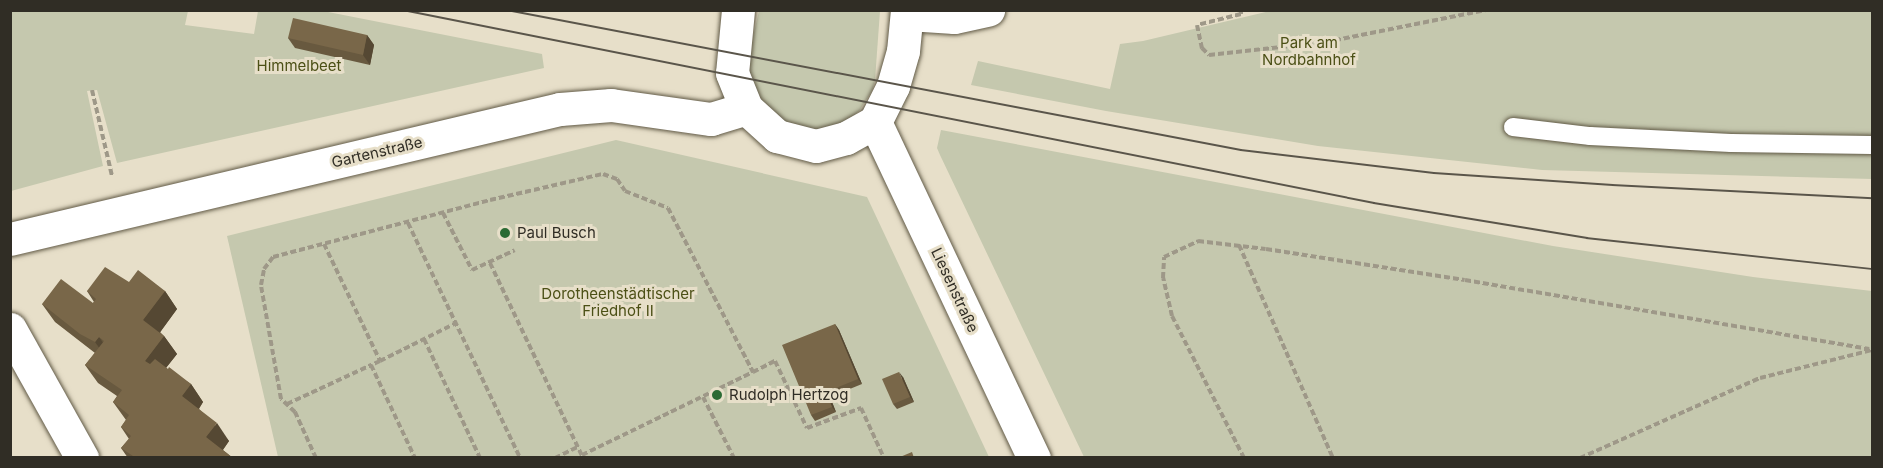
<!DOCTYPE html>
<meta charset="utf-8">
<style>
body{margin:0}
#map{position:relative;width:1883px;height:468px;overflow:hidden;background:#e7dfc9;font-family:Inter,sans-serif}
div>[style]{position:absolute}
.green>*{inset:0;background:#c5c8ae}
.path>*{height:4px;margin-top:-2px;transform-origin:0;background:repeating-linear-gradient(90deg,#9e9888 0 6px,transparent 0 9px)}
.roads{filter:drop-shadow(0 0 2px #615a46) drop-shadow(0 0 2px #615a46)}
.lane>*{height:18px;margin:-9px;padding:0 9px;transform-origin:9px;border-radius:9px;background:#fff}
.street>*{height:33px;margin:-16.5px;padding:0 16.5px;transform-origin:16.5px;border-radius:16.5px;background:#fff}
.secondary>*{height:33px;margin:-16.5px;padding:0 16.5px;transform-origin:16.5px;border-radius:16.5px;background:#fff}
.tram>*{height:1.5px;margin:-0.75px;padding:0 0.75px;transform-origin:0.75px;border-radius:0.75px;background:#5a554a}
.wall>*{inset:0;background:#68593f}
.shaded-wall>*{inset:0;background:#554833}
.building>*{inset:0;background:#796749}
.dots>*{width:16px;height:16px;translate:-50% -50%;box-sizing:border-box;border:3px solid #e7dfc9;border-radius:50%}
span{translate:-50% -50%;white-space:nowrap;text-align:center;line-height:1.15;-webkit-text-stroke:6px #e7dfc9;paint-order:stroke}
.park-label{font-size:15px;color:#4c5016}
.street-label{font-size:15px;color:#302d25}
.poi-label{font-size:15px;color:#302d25}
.left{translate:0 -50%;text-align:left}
.frame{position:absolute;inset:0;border:12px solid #302d25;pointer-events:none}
</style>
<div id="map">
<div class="green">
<div style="clip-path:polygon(11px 11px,188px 11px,185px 25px,254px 34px,258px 11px,323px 11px,542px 54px,544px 68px,117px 163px,97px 90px,87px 91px,103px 166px,11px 191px)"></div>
<div style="clip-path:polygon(759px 11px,880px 11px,875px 80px,872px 91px,859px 111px,844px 123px,817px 130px,787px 125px,765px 109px,749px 75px,749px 54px)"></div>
<div style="clip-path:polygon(1270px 11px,1872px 11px,1872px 179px,1542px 170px,1318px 146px,1106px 111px,971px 85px,978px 61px,1110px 89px,1120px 44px,1143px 41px)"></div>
<div style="clip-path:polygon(941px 130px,1553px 246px,1753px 277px,1872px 291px,1872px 457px,1084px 457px,940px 155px,937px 148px)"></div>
<div style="clip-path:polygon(616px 140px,867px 197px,989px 457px,278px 457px,227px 236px)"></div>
</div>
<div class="path">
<div style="left:1241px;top:10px;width:4px;rotate:90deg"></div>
<div style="left:1241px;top:14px;width:45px;rotate:166deg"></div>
<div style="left:1197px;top:25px;width:24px;rotate:78deg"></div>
<div style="left:1202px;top:48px;width:10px;rotate:45deg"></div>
<div style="left:1209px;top:55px;width:118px;rotate:-6.3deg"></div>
<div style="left:1326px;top:42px;width:163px;rotate:-11.3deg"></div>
<div style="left:92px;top:90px;width:88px;rotate:76.9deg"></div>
<div style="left:443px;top:213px;width:64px;rotate:63deg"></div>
<div style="left:472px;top:270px;width:47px;rotate:-24.9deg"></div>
<div style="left:408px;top:223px;width:260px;rotate:64.5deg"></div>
<div style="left:324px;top:244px;width:130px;rotate:64.4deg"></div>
<div style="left:380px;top:361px;width:10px;rotate:156deg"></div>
<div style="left:371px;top:365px;width:103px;rotate:64.7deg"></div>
<div style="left:1239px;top:245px;width:233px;rotate:66.2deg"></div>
<div style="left:490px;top:263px;width:216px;rotate:64.5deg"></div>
<div style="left:424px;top:339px;width:132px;rotate:64.8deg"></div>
<div style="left:380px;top:361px;width:85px;rotate:-26.6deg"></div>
<div style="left:703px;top:397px;width:68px;rotate:63.1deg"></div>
<div style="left:287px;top:404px;width:93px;rotate:-24.9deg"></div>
<div style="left:582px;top:455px;width:190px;rotate:-25.9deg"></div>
<div style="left:316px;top:458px;width:51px;rotate:-114.5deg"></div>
<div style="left:295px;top:412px;width:19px;rotate:-137deg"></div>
<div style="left:281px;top:399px;width:116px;rotate:-100deg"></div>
<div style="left:261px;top:285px;width:16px;rotate:-79deg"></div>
<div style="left:264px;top:269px;width:15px;rotate:-53deg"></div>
<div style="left:273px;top:257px;width:224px;rotate:-14.7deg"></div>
<div style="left:490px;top:200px;width:116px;rotate:-13deg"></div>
<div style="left:603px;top:174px;width:15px;rotate:20deg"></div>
<div style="left:617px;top:179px;width:14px;rotate:56deg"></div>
<div style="left:625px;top:191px;width:46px;rotate:21.6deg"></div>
<div style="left:668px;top:208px;width:185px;rotate:62.6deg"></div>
<div style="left:753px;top:372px;width:25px;rotate:-27deg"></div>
<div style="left:775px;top:361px;width:74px;rotate:64.5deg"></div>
<div style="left:807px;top:428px;width:58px;rotate:-20.3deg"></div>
<div style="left:861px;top:408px;width:55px;rotate:65.3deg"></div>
<div style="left:555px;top:458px;width:25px;rotate:-26deg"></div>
<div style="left:1244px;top:458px;width:159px;rotate:-116.9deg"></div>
<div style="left:1172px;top:316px;width:39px;rotate:-103deg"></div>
<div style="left:1163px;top:278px;width:21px;rotate:-87deg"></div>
<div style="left:1164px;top:257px;width:38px;rotate:-25deg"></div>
<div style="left:1198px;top:241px;width:68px;rotate:6.7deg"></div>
<div style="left:1266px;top:249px;width:201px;rotate:8.9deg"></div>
<div style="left:1465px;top:280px;width:410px;rotate:9.7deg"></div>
<div style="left:1580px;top:458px;width:197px;rotate:-24deg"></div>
<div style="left:1760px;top:378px;width:115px;rotate:-14deg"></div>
</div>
<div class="roads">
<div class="lane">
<div style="left:1513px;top:127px;width:78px;rotate:6.7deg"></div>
<div style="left:1590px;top:136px;width:141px;rotate:2.8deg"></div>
<div style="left:1731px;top:143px;width:141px;rotate:0.8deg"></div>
</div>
<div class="street">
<div style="left:10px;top:239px;width:565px;rotate:-13.3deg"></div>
<div style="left:560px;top:109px;width:51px;rotate:-4.5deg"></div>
<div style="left:611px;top:105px;width:101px;rotate:8deg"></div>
<div style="left:711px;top:119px;width:37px;rotate:-17deg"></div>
<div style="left:10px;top:329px;width:148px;rotate:60.8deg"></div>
</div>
<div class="secondary">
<div style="left:738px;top:10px;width:63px;rotate:95.4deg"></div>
<div style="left:732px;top:73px;width:38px;rotate:68deg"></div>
<div style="left:746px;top:108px;width:42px;rotate:42.1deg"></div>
<div style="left:777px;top:136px;width:40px;rotate:14.4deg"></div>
<div style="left:816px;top:146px;width:31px;rotate:-15deg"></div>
<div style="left:846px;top:138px;width:33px;rotate:-29deg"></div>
<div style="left:875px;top:122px;width:40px;rotate:-63.4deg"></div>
<div style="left:893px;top:86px;width:36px;rotate:-74deg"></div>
<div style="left:903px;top:51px;width:41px;rotate:-84.4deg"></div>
<div style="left:908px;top:14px;width:46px;rotate:3.7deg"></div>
<div style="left:954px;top:17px;width:35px;rotate:-12deg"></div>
<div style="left:875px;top:122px;width:372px;rotate:64.7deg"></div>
</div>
</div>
<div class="tram">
<div style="left:403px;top:10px;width:990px;rotate:11.24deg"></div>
<div style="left:1374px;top:203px;width:216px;rotate:9.3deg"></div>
<div style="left:1587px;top:238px;width:287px;rotate:6.2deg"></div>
<div style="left:507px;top:10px;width:747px;rotate:10.8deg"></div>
<div style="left:1241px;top:150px;width:194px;rotate:6.8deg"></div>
<div style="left:1434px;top:173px;width:179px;rotate:3.8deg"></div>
<div style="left:1613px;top:185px;width:259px;rotate:2.9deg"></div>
</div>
<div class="wall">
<div style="clip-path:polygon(367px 35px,374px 45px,370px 65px,295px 48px,288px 38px)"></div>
<div style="clip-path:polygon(129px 282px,165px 291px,177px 309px,160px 332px,164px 336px,177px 354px,166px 368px,191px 384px,203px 402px,199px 409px,229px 441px,223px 450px,233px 458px,128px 458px,121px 448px,129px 439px,121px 427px,126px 420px,113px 402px,117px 396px,98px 383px,85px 365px,95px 353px,55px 322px,42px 304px,93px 303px,94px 302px,87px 291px)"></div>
<div style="clip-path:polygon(835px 324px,839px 330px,862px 384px,830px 397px,836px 412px,815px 421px,811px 415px)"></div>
<div style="clip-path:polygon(903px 377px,914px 402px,897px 409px,893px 404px)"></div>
</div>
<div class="shaded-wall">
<div style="clip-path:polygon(367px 35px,374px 45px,370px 65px,363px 55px)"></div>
<div style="clip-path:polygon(165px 291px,177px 309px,156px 338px,143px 320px)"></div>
<div style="clip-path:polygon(835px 324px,839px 330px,862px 384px,858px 379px)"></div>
<div style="clip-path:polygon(164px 336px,177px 354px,157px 379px,145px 361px)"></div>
<div style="clip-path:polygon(99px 337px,112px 355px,108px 360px,95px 342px)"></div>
<div style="clip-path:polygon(899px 372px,903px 377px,914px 402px,910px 397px)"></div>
<div style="clip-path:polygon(191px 384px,203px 402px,195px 414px,182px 396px)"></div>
<div style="clip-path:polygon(826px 392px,830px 397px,836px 412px,832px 407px)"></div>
<div style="clip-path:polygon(217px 423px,229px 441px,219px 455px,206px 437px)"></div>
</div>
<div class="building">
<div style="clip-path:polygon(293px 18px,367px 35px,363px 55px,288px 38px)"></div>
<div style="clip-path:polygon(105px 267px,129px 282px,138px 270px,165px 291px,143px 320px,164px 336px,145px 361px,150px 364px,155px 359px,168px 369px,169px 367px,191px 384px,182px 396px,217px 423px,206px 437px,233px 458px,136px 458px,121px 448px,131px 436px,121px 427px,129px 415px,113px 402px,122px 390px,85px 365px,104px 341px,99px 337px,95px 342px,80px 334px,42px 304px,61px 279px,93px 303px,96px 299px,87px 291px)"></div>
<div style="clip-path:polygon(835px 324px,858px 379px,826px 392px,832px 407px,811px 415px,782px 345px)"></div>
<div style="clip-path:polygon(899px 372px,910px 397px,893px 404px,882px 379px)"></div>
<div style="clip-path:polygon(912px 452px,914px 458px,900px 457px)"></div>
</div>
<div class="dots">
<div style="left:505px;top:233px;background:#2b6b34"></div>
<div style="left:717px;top:395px;background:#2b6b34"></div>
</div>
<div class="park-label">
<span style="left:1309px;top:51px">Park am<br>Nordbahnhof</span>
<span style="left:299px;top:66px">Himmelbeet</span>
<span style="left:618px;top:302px">Dorotheenstädtischer<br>Friedhof II</span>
</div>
<div class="street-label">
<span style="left:377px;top:152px;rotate:-13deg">Gartenstraße</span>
<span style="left:955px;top:290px;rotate:65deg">Liesenstraße</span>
</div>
<div class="poi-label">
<span class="left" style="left:517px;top:233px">Paul Busch</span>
<span class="left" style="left:729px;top:395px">Rudolph Hertzog</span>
</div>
<div class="frame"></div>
</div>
